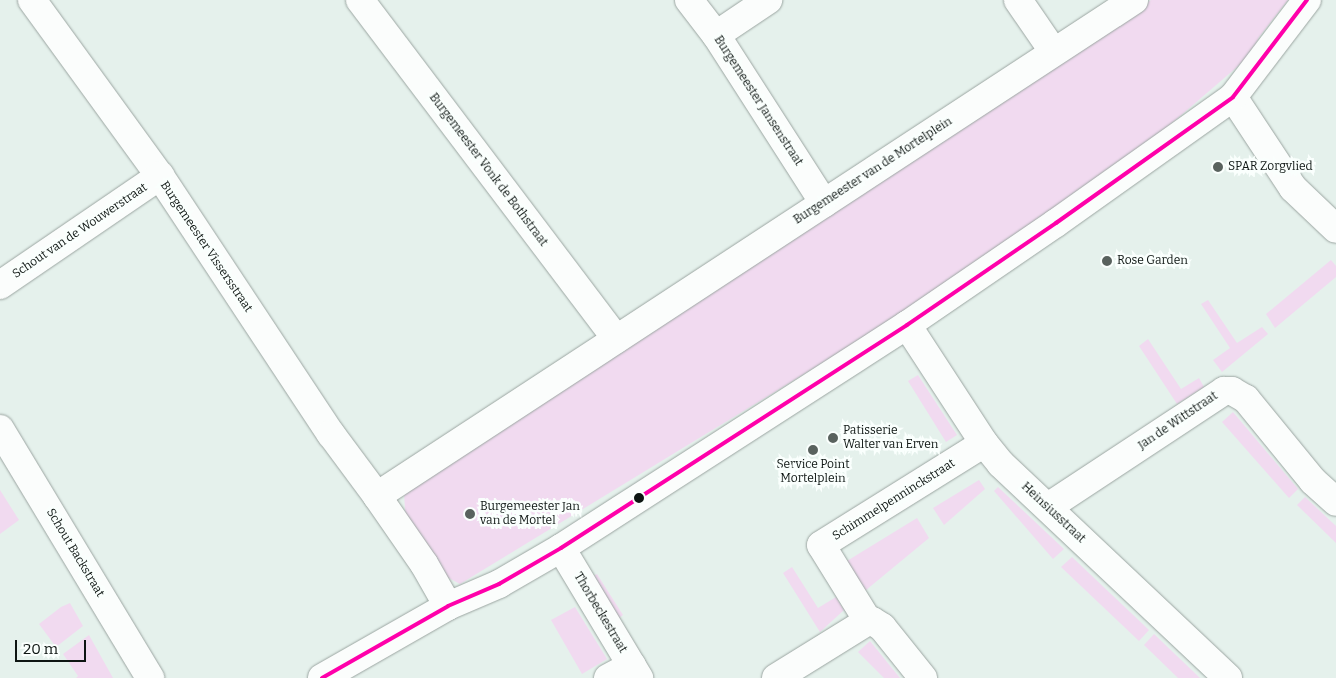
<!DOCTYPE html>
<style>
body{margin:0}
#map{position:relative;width:1336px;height:678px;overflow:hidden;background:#e5f1ec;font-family:Bitter,serif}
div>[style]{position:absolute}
.green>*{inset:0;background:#f1daf0}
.roads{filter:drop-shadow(0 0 1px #9ba5a1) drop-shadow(0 0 1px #9ba5a1)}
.minor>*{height:28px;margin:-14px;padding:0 14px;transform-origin:14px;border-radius:14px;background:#fbfdfc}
.bus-1>*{height:4px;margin:-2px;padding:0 2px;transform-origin:2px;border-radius:2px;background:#f0a}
.dots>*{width:14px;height:14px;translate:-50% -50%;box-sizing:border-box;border:2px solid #fafffd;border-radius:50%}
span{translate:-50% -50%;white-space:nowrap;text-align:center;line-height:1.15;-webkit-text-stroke:5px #fafffd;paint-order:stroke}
.street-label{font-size:12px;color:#0d1512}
.poi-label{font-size:12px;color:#0d1512}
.left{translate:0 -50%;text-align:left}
.scale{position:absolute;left:15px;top:640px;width:71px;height:22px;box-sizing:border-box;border:2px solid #0d1512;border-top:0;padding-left:6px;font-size:15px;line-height:18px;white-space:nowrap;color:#0d1512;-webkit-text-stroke:4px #fafffd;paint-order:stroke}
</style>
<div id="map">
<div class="green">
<div style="clip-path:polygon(1151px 0,1288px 0,1259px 37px,1251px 55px,1136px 154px,960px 279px,460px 584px,447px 577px,406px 522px,404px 494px)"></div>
<div style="clip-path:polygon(1331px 260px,1336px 266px,1336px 277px,1275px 328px,1266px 314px)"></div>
<div style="clip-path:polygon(1208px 300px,1237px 343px,1262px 327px,1268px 334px,1222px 372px,1213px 360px,1230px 348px,1201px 304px)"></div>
<div style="clip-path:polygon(1148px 339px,1181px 389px,1199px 378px,1204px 387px,1177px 404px,1139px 346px)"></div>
<div style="clip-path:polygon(918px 375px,957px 435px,946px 442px,908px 381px)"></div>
<div style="clip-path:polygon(1233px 412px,1298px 489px,1289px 498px,1222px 422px)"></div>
<div style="clip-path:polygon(979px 480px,985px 489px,944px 525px,933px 508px)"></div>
<div style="clip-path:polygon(998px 487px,1064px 549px,1053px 559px,994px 491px)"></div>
<div style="clip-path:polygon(0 490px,19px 520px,0 534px)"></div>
<div style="clip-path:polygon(1305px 497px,1336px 526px,1336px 543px,1297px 505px)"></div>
<div style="clip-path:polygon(917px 518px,929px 538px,860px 595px,842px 564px)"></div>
<div style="clip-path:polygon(1072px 557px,1149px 630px,1139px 641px,1061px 567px)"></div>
<div style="clip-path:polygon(792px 567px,818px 608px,836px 597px,844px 610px,820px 632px,783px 573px)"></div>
<div style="clip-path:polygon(597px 574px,623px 615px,615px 621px,589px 579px)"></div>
<div style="clip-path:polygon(70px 603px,83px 626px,56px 647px,39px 624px,61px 607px)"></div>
<div style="clip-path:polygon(575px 607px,607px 659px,582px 674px,551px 620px)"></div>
<div style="clip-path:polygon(1154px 634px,1200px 678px,1178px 678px,1144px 645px)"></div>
<div style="clip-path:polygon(89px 635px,113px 678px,76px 678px,78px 676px,63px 654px)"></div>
<div style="clip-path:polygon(870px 641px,900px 678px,884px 678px,858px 652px)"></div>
</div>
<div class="roads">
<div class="minor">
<div style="left:32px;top:0;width:218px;rotate:54deg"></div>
<div style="left:160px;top:176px;width:310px;rotate:56.5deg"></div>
<div style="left:331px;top:434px;width:77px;rotate:53.4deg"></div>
<div style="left:360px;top:0;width:425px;rotate:52.9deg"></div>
<div style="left:689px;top:0;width:44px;rotate:52.4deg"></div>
<div style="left:716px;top:35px;width:200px;rotate:57.3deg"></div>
<div style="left:1018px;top:0;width:62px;rotate:55.5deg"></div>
<div style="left:716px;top:35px;width:63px;rotate:-33.9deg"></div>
<div style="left:1233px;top:97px;width:109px;rotate:56.6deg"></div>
<div style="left:1293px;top:188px;width:59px;rotate:43.6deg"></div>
<div style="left:0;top:285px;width:194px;rotate:-34.3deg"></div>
<div style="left:907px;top:325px;width:141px;rotate:56.9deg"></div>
<div style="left:984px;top:443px;width:27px;rotate:51deg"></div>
<div style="left:1001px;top:464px;width:312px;rotate:43.3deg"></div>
<div style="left:0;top:429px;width:291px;rotate:58.9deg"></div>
<div style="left:1048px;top:507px;width:211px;rotate:-33.4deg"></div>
<div style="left:1224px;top:391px;width:8px"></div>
<div style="left:1232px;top:391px;width:16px;rotate:30deg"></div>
<div style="left:1246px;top:399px;width:106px;rotate:50.7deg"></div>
<div style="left:1313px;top:481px;width:31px;rotate:42deg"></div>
<div style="left:561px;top:548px;width:152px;rotate:59deg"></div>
<div style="left:448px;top:606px;width:48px;rotate:-119.7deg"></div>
<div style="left:424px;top:564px;width:83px;rotate:-124.7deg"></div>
<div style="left:377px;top:496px;width:905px;rotate:-33.23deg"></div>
<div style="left:322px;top:678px;width:145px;rotate:-29.7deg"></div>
<div style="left:448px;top:606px;width:56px;rotate:-23.3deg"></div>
<div style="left:499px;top:584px;width:72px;rotate:-30.1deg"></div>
<div style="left:561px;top:548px;width:412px;rotate:-32.8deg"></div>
<div style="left:907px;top:325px;width:181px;rotate:-34.4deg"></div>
<div style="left:1056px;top:223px;width:217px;rotate:-35.4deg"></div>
<div style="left:1233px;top:97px;width:122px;rotate:-52.7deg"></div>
<div style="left:608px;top:678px;width:27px;rotate:-28deg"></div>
<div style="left:776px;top:678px;width:108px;rotate:-31.8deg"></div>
<div style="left:923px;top:678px;width:65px;rotate:-128.8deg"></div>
<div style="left:882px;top:627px;width:12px;rotate:-149deg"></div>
<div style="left:872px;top:621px;width:4px;rotate:180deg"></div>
<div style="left:868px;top:621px;width:89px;rotate:-121.7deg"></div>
<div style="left:821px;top:545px;width:192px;rotate:-32deg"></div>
</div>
</div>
<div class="bus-1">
<div style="left:322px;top:678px;width:145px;rotate:-29.7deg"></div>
<div style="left:448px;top:606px;width:56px;rotate:-23.3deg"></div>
<div style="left:499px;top:584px;width:72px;rotate:-30.1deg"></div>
<div style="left:561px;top:548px;width:412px;rotate:-32.8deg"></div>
<div style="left:907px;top:325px;width:181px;rotate:-34.4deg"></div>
<div style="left:1056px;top:223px;width:217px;rotate:-35.4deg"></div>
<div style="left:1233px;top:97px;width:122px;rotate:-52.7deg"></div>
</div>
<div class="dots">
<div style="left:1218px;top:167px;background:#59625e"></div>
<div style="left:1107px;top:261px;background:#59625e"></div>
<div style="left:833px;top:438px;background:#59625e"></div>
<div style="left:813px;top:450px;background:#59625e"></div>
<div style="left:639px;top:498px;background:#0d1512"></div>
<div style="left:470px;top:514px;background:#59625e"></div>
</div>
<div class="street-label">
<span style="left:758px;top:101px;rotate:57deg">Burgemeester Jansenstraat</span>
<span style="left:488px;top:170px;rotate:53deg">Burgemeester Vonk de Bothstraat</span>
<span style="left:873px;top:171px;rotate:-33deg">Burgemeester van de Mortelplein</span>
<span style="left:80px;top:231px;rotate:-34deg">Schout van de Wouwerstraat</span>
<span style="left:206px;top:247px;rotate:56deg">Burgemeester Vissersstraat</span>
<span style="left:1178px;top:421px;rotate:-34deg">Jan de Wittstraat</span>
<span style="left:894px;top:500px;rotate:-32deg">Schimmelpenninckstraat</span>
<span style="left:1053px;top:513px;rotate:43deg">Heinsiusstraat</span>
<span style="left:75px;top:553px;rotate:59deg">Schout Backstraat</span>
<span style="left:600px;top:613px;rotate:59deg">Thorbeckestraat</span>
</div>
<div class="poi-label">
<span class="left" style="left:1228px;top:167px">SPAR Zorgvlied</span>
<span class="left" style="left:1117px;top:261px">Rose Garden</span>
<span class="left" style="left:843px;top:438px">Patisserie<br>Walter van Erven</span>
<span style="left:813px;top:472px">Service Point<br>Mortelplein</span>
<span class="left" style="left:480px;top:514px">Burgemeester Jan<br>van de Mortel</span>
</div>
<div class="scale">20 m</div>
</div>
